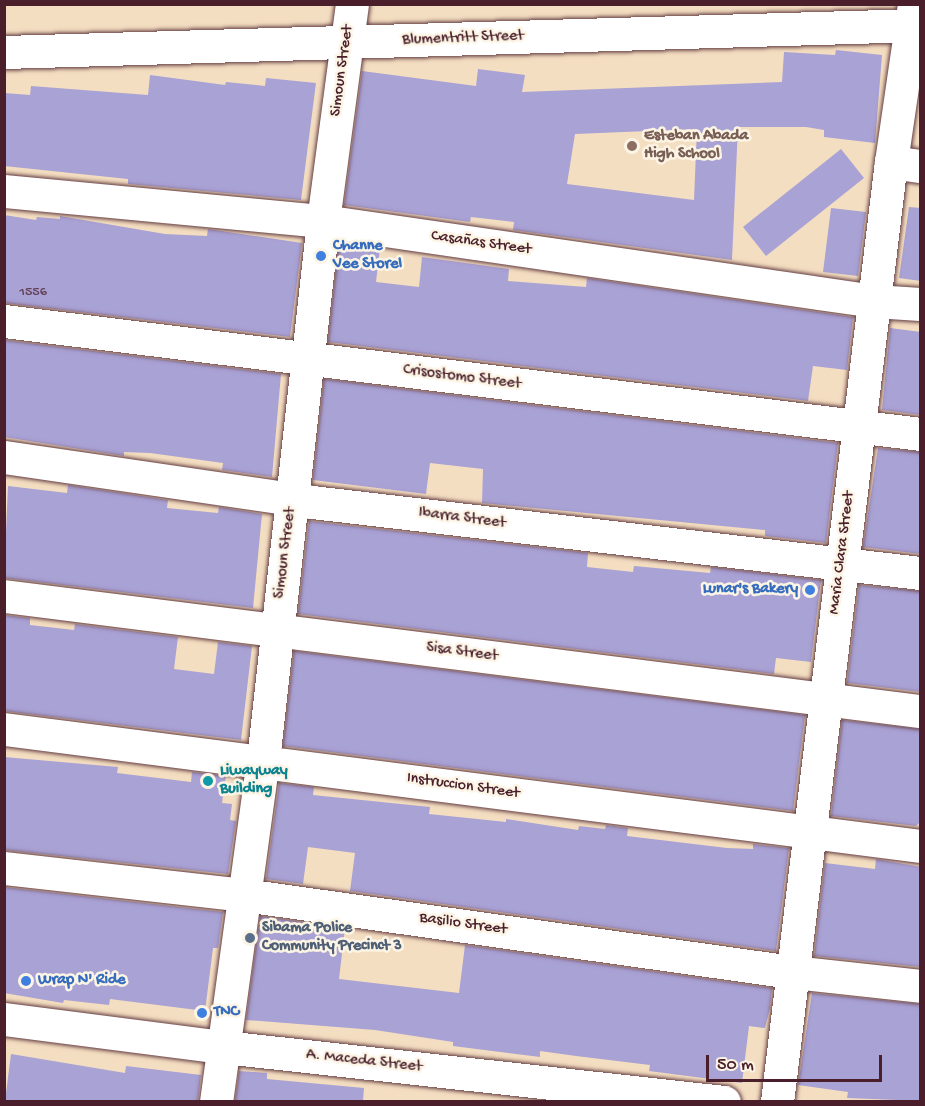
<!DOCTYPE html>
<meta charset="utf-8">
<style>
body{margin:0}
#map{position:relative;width:925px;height:1106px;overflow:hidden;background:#f4dec1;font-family:"Gochi Hand",sans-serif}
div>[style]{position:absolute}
.building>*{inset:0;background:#a9a2d5}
.roads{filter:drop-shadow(0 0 2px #643c42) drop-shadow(0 0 2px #643c42)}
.minor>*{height:33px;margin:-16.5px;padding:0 16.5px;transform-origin:16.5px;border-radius:16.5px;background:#fff}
.major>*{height:33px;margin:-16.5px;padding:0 16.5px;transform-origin:16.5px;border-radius:16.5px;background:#fff}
.dots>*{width:16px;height:16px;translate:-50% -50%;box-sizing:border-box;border:3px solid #fcf5e5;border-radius:50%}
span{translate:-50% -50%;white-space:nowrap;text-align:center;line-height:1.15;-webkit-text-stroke:5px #fcf5e5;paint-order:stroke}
.number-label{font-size:14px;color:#624056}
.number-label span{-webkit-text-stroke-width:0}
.street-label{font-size:16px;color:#4a1f2b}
.education-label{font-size:16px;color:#785e54;font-weight:700}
.left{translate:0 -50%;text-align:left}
.shop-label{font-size:16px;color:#366cbe;font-weight:700}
.right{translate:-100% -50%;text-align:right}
.culture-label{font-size:16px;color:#0d838f;font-weight:700}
.service-label{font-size:16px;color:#4e5e75;font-weight:700}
.frame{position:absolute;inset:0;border:6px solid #4a1f2b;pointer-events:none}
.scale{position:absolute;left:706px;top:1055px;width:176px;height:27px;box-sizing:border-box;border:3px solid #4a1f2b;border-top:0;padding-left:8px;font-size:18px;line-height:21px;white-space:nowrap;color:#4a1f2b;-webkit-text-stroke:4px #fcf5e5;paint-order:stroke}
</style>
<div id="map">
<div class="building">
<div style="clip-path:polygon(evenodd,836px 50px,882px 55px,875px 143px,824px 137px,824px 130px,806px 127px,738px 127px,732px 260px,513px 230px,514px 222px,471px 217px,470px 222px,344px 205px,362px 71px,476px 86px,478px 69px,525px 75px,522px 92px,782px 82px,784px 52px,835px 55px,836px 50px,697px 129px,694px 200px,567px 184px,575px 134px,697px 129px)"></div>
<div style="clip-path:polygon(150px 75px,225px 85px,226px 82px,265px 86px,266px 78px,316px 83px,301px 200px,128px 184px,128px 179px,4px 166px,4px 93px,30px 95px,31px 86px,148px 95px)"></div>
<div style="clip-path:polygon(841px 149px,864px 178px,766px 256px,743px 227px)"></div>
<div style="clip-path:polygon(909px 207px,921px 208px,921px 281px,899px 278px)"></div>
<div style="clip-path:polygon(831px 208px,866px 212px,858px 276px,823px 272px)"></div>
<div style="clip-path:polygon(4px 215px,36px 220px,37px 217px,60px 219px,60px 216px,165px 234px,207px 236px,208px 229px,302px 243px,290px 337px,4px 303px)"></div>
<div style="clip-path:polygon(339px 242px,380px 248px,376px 282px,419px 287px,422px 257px,509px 269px,508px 281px,586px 287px,587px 278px,853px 317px,847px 370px,813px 366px,808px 401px,328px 342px)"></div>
<div style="clip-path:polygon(890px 328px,921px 332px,921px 415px,882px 410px)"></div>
<div style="clip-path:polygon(4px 340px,281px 374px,272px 477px,222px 470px,223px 463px,150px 453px,124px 452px,124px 456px,4px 437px)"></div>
<div style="clip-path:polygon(324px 379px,838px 443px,826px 543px,765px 536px,765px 530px,482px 503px,483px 469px,430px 463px,426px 494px,313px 480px)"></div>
<div style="clip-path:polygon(878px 448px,921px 452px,921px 554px,863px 547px)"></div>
<div style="clip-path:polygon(68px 485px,168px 500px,167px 508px,218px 513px,219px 507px,262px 514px,253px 608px,4px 578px,8px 486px,67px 493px)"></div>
<div style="clip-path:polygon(309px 521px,588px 553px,587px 567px,633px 572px,634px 566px,710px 573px,711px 567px,821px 580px,811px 662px,776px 658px,774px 674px,298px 614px)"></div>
<div style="clip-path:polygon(859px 585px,921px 591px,921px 692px,847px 683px)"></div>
<div style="clip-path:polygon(4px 615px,30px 618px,30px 625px,74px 630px,75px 624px,178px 637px,174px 669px,214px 674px,218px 642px,252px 646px,241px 740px,4px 711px)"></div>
<div style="clip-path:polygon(294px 651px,805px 715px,793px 811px,283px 746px)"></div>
<div style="clip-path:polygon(842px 720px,921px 729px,921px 821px,916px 826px,831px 816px)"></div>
<div style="clip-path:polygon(4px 757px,118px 767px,117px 773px,191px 782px,192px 772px,226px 776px,222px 803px,232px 804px,230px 820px,236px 821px,228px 874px,4px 850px)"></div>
<div style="clip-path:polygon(279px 783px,314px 787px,313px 795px,430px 807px,429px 814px,506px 822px,506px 819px,578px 830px,579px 826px,605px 829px,606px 825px,628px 828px,627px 836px,727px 848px,753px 849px,753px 844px,789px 848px,776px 951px,350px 891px,355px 853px,308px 847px,303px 884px,266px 879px)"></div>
<div style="clip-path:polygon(876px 859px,921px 867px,921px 967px,814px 956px,825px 863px,875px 869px)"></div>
<div style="clip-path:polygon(4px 887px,223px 912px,218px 948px,213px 948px,205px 1011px,110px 999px,109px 1005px,64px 1000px,63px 1003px,4px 993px)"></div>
<div style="clip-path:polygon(260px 916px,345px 928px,339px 979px,459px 993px,465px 945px,772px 988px,770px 1008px,765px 1028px,749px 1026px,742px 1083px,649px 1071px,650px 1065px,576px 1056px,540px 1051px,540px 1057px,453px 1046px,453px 1042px,375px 1030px,246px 1020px)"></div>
<div style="clip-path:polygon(812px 993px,921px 1004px,921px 1101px,847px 1098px,848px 1092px,798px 1085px)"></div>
<div style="clip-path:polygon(11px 1054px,125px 1073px,126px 1066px,201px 1075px,198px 1101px,5px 1101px)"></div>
<div style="clip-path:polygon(239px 1071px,267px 1073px,267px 1079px,364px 1088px,363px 1101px,235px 1101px)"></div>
</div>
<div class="roads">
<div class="minor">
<div style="left:891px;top:162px;width:29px;rotate:8deg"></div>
<div style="left:4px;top:191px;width:320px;rotate:5.4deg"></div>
<div style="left:323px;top:221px;width:557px;rotate:8.26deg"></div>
<div style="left:874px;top:301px;width:46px;rotate:3.7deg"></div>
<div style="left:4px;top:321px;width:923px;rotate:7.03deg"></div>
<div style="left:4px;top:457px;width:311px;rotate:8.3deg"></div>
<div style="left:312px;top:502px;width:612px;rotate:6.66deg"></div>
<div style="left:4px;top:596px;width:923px;rotate:7.16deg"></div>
<div style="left:4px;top:729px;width:923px;rotate:7.28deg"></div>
<div style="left:4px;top:868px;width:242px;rotate:6.4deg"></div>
<div style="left:244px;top:895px;width:553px;rotate:8deg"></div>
<div style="left:792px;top:972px;width:129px;rotate:6.2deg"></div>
<div style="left:216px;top:1102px;width:345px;rotate:-82.2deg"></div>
<div style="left:263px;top:760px;width:542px;rotate:-83.65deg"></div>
<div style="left:323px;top:221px;width:219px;rotate:-82.4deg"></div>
<div style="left:777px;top:1102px;width:947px;rotate:-83.09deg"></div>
<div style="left:891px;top:162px;width:160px;rotate:-81.7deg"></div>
</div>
<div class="major">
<div style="left:4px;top:52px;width:916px;rotate:-1.69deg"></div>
<div style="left:4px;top:1019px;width:222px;rotate:7.3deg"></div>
<div style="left:224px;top:1047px;width:503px;rotate:6.28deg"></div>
</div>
</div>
<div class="dots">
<div style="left:632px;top:146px;background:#8d6e63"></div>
<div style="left:321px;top:256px;background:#3f7fe0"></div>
<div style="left:810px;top:590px;background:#3f7fe0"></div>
<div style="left:208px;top:781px;background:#0f9aa8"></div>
<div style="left:250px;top:938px;background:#5c6f8a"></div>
<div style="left:26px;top:981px;background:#3f7fe0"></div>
<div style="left:202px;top:1013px;background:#3f7fe0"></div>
</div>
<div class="number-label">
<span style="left:33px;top:293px">1556</span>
</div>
<div class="street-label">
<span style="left:463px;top:39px;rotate:-2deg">Blumentritt Street</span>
<span style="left:343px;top:71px;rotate:-82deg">Simoun Street</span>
<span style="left:481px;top:244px;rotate:8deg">Casañas Street</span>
<span style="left:462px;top:378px;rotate:7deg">Crisostomo Street</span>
<span style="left:462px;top:519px;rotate:7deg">Ibarra Street</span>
<span style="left:286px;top:553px;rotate:-83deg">Simoun Street</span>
<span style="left:843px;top:553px;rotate:-83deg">Maria Clara Street</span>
<span style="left:462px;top:653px;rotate:7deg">Sisa Street</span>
<span style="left:463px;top:787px;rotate:8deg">Instruccion Street</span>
<span style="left:463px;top:925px;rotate:8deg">Basilio Street</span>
<span style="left:364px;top:1062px;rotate:6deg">A. Maceda Street</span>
</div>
<div class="education-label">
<span class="left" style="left:644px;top:146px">Esteban Abada<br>High School</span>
</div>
<div class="shop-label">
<span class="left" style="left:333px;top:256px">Channe<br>Vee Storel</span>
<span class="right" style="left:798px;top:590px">Lunar's Bakery</span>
<span class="left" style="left:38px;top:981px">Wrap N' Ride</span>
<span class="left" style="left:214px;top:1013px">TNC</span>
</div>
<div class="culture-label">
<span class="left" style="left:220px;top:781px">Liwayway<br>Building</span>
</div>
<div class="service-label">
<span class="left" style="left:262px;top:938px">Sibama Police<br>Community Precinct 3</span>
</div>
<div class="frame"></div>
<div class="scale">50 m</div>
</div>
